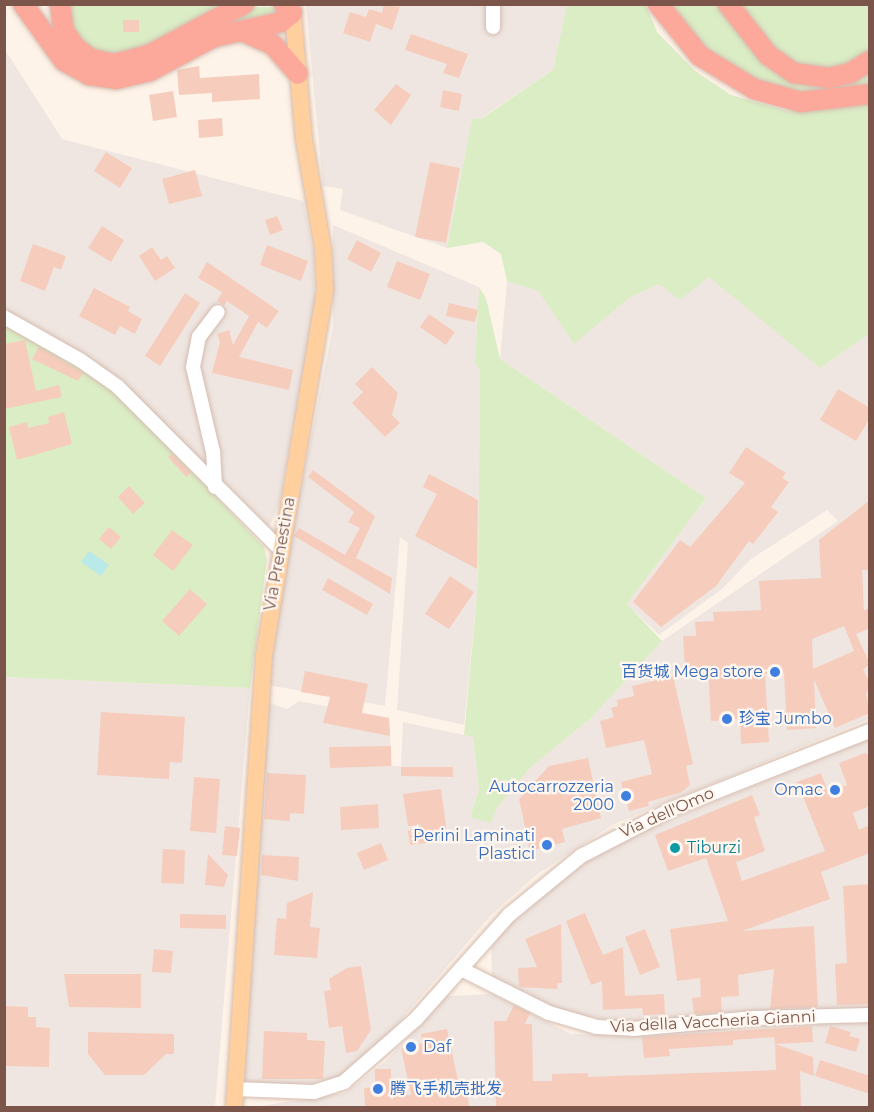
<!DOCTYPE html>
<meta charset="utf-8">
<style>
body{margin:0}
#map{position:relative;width:874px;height:1112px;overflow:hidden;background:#fef3e8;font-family:Montserrat,"Noto Sans SC",sans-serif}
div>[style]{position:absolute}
.industrial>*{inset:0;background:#efe6e1}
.green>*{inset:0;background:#daedc4}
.water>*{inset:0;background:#bae9ea}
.building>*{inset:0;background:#f6cdbd}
.roads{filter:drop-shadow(0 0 2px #d4bbaf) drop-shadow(0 0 2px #d4bbaf)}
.minor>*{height:14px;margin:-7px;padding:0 7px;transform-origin:7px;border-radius:7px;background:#fff}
.major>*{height:16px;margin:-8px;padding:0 8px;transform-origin:8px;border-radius:8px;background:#ffcf9e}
.highway>*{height:20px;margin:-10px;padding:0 10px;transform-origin:10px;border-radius:10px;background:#fca89b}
.dots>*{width:16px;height:16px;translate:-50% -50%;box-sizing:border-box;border:3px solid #fff7f0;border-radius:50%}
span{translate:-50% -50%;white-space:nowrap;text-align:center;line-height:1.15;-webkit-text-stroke:4.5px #fff7f0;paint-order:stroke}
.street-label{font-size:16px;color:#7b5549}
.shop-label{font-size:16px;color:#366cbe}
.right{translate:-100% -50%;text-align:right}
.left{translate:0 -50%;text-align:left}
.culture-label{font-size:16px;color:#0d838f}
.frame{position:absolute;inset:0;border:6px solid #7b5549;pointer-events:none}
</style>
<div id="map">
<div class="industrial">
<div style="clip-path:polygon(306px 5px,567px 5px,553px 70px,480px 119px,472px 120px,447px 248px,340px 210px,343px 189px,323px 186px)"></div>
<div style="clip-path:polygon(4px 48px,62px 139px,303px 201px,314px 256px,315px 302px,279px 505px,269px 527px,262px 526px,130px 390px,93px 360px,5px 311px)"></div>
<div style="clip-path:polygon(333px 225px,479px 287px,475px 364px,480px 369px,478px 584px,464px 725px,397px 710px,408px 543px,400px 537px,385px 706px,268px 685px,283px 580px,333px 327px)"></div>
<div style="clip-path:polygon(712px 274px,820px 368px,869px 334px,869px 719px,614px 824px,536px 875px,491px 915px,381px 1043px,345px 1076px,317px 1087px,242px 1084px,267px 702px,287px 709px,299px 701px,389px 718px,392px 766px,401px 766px,403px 722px,473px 737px,479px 789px,470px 816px,496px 809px,530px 768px,591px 718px,662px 641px,838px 521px,827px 510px,751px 559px,722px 589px,659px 635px,627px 604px,706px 498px,500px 359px,507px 281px,538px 291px,574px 343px,629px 298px,659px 284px)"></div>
<div style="clip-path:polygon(5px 677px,250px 688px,215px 1107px,5px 1108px)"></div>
<div style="clip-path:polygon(869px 739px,869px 1009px,645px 1021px,602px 1019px,560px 1010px,492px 977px,491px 940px,568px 873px,620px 840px)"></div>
<div style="clip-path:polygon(492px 994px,571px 1034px,628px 1035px,758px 1023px,869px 1023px,869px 1107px,248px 1108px,345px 1093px,385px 1062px,447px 996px)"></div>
</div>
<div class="green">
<div style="clip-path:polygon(69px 5px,220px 5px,126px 56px,103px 55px,83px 44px,72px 27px)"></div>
<div style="clip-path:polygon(567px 5px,646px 5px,657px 32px,695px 71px,731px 95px,787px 111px,869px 104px,869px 334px,820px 368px,709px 277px,680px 300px,659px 284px,629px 298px,574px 344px,538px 291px,507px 281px,501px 254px,483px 242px,447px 248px,472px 119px,481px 119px,553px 70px)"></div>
<div style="clip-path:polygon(666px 5px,718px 5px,756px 55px,773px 69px,869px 69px,869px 86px,816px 95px,768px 89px,707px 52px)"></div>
<div style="clip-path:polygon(738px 5px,869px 5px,869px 52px,841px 68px,804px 69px,774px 50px)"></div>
<div style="clip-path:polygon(254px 7px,276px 7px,279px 12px,225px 24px)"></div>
<div style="clip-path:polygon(479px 287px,486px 298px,500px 359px,706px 498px,627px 604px,662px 641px,591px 718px,530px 768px,496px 809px,491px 823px,470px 817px,479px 789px,473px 737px,464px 735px,478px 584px,480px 369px,475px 364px)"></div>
<div style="clip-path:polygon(5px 325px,108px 384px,264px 547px,267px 559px,250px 688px,5px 677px)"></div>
</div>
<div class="water">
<div style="clip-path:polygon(89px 551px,109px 565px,101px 576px,81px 562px)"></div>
</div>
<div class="building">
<div style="clip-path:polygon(384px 4px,400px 7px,392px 30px,376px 24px,370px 42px,343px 33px,350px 12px,366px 17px,369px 9px,382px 13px)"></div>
<div style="clip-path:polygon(123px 20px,139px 20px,139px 32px,123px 32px)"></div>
<div style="clip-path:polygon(411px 34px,468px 54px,459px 78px,443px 73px,447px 64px,405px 50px)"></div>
<div style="clip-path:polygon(199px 66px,200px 78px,259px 74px,260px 99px,212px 102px,212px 93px,179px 95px,177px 70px)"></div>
<div style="clip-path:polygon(396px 84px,411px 95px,391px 125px,374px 110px)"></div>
<div style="clip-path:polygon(443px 90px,462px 94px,459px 111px,440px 107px)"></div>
<div style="clip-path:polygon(173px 91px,177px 117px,153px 121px,149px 95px)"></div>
<div style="clip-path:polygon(222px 118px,223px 136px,199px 138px,198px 120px)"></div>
<div style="clip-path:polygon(106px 152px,132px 168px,120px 188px,94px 171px)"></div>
<div style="clip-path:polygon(430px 162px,460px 168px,446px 243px,415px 237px)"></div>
<div style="clip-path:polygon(195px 170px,202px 196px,169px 204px,162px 179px)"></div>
<div style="clip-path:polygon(277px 216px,283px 230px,270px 235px,265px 220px)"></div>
<div style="clip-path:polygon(102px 226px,124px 240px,111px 262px,88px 248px)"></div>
<div style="clip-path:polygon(357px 240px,381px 253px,371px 272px,347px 259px)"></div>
<div style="clip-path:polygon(33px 244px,66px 256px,61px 270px,54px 267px,45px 291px,20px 281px)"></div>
<div style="clip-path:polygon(267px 245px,308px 261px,301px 281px,260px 265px)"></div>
<div style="clip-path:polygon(152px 247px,161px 260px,167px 256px,175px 268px,155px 281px,139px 256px)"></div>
<div style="clip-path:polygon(397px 261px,430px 274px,420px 300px,387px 287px)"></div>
<div style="clip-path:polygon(207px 262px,279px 311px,267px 328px,258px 322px,239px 357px,293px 370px,289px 390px,212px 373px,220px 342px,217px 334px,229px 330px,233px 345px,249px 316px,227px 301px,224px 305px,217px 301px,222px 292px,198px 278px)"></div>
<div style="clip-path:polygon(94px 288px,130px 307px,128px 311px,142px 319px,135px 334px,120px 326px,115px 335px,79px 316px)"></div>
<div style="clip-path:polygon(185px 293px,200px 303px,160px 366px,145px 356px)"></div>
<div style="clip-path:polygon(449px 303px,478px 310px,475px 322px,446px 316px)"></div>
<div style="clip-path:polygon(429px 314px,455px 332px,446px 345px,420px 327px)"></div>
<div style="clip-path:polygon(25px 340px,36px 391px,59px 385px,62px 397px,4px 409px,4px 344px)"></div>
<div style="clip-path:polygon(39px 347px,83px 373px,78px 381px,32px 359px)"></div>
<div style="clip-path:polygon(372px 367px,398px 393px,392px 415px,400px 423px,385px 437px,352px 403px,363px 392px,355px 384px)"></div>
<div style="clip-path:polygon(838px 389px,870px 408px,870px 418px,856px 441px,820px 420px)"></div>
<div style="clip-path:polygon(64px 412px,72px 444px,17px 460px,9px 427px,27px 422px,28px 428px,49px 423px,48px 417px)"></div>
<div style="clip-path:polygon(746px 447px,786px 473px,782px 478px,789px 482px,771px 507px,778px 512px,753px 544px,749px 541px,716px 586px,661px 627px,633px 602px,680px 540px,690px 547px,745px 483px,729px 473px)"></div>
<div style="clip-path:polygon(172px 454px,191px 473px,186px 477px,168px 457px)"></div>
<div style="clip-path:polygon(313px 470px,375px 516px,356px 558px,392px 578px,390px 594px,294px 536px,299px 528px,345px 555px,360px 528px,348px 522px,354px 512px,308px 477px)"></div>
<div style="clip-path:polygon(429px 474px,478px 500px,477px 569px,415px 536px,437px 494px,423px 487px)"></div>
<div style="clip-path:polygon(129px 486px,145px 503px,133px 514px,118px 497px)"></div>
<div style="clip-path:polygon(evenodd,870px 500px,870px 570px,862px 570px,864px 610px,870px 608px,870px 628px,856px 634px,870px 664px,863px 669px,870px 684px,866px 694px,870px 713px,835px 728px,814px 680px,816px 728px,787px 730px,784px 673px,765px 674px,769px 742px,741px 744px,740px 719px,711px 721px,708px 668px,685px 669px,683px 636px,696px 636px,695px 622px,714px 621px,713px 612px,761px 610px,759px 581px,821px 578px,819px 540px,870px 500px,844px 626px,854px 651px,813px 669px,812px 639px,844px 626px)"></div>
<div style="clip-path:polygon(109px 527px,121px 537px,111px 549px,99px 539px)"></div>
<div style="clip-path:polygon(172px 530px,193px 545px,173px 571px,153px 555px)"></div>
<div style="clip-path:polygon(450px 576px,474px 592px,449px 629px,425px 614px)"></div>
<div style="clip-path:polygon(328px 578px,373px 604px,367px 615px,322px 590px)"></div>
<div style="clip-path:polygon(190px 589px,207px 604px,179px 636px,162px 621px)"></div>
<div style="clip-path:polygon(305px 671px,368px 684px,362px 713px,389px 718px,390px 736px,323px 723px,330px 697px,301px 692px)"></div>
<div style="clip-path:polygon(673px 676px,693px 764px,686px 766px,690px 785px,682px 792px,648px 802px,649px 806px,629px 811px,621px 782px,652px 774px,644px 740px,606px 748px,600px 721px,614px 717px,611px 708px,618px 706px,617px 700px,634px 696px,632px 686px)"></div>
<div style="clip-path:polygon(101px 712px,185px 717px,182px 763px,170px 762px,169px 779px,97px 775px)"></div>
<div style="clip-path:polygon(391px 746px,391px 766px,330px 768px,329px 747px)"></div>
<div style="clip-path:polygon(865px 753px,870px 756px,870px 806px,853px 813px,859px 830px,870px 825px,870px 853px,821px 872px,830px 899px,742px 931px,814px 926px,818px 1007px,770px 1009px,774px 969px,738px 975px,739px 996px,721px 997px,722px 1012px,694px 1014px,692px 998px,701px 997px,700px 978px,677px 981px,670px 929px,728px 921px,706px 858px,668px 871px,655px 835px,752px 795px,760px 815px,754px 817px,765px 851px,736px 862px,742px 881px,825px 851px,797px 782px,821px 773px,828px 792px,847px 785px,839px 763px)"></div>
<div style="clip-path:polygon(588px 758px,601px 818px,562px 829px,565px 842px,530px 851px,519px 799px,549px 766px)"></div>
<div style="clip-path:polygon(401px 767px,453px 767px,453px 777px,401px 776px)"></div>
<div style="clip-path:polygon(267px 773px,306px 775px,304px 814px,290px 813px,290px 821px,264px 819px)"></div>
<div style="clip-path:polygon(194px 777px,220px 779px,216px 833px,190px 831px)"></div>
<div style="clip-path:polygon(441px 789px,448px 840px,410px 845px,408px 831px,423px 825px,408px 826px,403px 794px)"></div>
<div style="clip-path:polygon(378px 804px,379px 828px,341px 830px,340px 807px)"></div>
<div style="clip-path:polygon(225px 826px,240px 828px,237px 856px,222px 855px)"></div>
<div style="clip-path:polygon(381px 843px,388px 860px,364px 870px,357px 853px)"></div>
<div style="clip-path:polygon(163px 849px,185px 850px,184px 884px,161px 883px)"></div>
<div style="clip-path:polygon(208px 854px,228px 875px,224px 887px,205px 885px)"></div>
<div style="clip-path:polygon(262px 855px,299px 857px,298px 881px,261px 875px)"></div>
<div style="clip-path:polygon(870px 884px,870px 1004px,837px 1005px,835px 964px,847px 963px,843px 886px)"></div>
<div style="clip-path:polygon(313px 892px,310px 927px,320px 928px,317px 958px,274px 955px,277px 918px,286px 919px,287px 903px)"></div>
<div style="clip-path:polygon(585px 913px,603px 955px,623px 947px,625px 996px,664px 994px,665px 1014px,643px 1015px,642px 1008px,603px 1010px,602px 981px,591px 985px,566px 921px)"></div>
<div style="clip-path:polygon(180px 914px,226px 915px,226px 929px,180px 928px)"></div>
<div style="clip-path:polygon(561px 924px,562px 983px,557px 983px,558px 989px,519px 987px,518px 968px,537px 967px,525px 939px)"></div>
<div style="clip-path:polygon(645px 929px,660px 967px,640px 975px,625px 937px)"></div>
<div style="clip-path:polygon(154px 949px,173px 951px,171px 973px,152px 972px)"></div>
<div style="clip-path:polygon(361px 966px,371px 1030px,357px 1051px,346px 1053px,342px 1026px,329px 1028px,324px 991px,331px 990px,329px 979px,347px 968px)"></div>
<div style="clip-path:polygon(64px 974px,141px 974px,141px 1008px,69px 1007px)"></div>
<div style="clip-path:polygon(514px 1005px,530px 1013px,525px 1024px,532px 1024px,533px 1081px,552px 1081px,552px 1074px,588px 1073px,588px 1077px,776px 1070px,775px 1044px,813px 1057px,814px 1076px,800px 1071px,801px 1107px,496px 1107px,494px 1021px,506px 1021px)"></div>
<div style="clip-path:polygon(4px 1006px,28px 1007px,28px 1017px,36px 1017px,36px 1027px,50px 1028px,49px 1067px,4px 1066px)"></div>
<div style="clip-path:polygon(812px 1026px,813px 1042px,775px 1044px,774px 1037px,733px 1040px,733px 1045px,669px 1049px,670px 1056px,644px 1058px,642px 1037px)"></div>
<div style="clip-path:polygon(830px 1026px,851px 1032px,849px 1036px,860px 1039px,856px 1052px,825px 1043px)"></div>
<div style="clip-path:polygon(447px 1029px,460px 1090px,467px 1089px,469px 1107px,365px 1107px,364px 1088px,375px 1087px,375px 1069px,391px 1069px,391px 1097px,411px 1095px,401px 1048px,423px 1043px,421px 1034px)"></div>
<div style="clip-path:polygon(264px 1031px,307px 1033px,307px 1040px,325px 1041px,323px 1079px,262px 1079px)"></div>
<div style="clip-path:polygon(88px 1032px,174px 1034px,174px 1054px,166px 1054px,144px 1075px,105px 1075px,88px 1054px)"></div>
<div style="clip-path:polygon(820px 1060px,870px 1076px,870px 1094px,815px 1076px)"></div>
</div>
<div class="roads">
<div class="minor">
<div style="left:493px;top:27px;width:23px;rotate:-90deg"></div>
<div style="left:4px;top:317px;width:87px;rotate:29.5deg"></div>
<div style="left:80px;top:360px;width:45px;rotate:35.1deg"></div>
<div style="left:117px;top:386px;width:231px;rotate:45deg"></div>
<div style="left:215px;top:487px;width:35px;rotate:-93deg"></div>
<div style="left:213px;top:452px;width:87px;rotate:-103.2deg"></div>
<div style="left:193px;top:367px;width:31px;rotate:-79deg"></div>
<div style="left:199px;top:337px;width:31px;rotate:-53deg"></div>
<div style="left:461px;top:969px;width:98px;rotate:26.6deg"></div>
<div style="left:549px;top:1013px;width:50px;rotate:16.3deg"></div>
<div style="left:597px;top:1027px;width:36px;rotate:3deg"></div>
<div style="left:633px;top:1029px;width:122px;rotate:-5.2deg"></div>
<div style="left:755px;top:1018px;width:115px;rotate:-1.5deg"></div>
<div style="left:235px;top:1089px;width:79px;rotate:2.2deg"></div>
<div style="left:314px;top:1092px;width:32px;rotate:-18deg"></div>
<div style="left:344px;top:1082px;width:96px;rotate:-41.2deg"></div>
<div style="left:416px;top:1019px;width:140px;rotate:-48.2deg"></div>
<div style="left:509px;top:915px;width:93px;rotate:-39.3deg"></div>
<div style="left:581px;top:856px;width:100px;rotate:-27.3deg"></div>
<div style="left:670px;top:810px;width:215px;rotate:-21.6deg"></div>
</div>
<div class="major">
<div style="left:234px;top:1108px;width:454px;rotate:-86.2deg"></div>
<div style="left:264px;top:655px;width:371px;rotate:-80.5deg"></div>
<div style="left:325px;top:289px;width:40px;rotate:-92.9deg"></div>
<div style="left:323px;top:249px;width:112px;rotate:-99.8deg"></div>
<div style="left:304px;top:139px;width:136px;rotate:-95.1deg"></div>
</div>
<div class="highway">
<div style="left:23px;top:4px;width:70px;rotate:54.3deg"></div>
<div style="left:64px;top:61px;width:29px;rotate:29deg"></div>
<div style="left:89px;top:75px;width:27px;rotate:8deg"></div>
<div style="left:116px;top:79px;width:35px;rotate:-13deg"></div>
<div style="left:150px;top:71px;width:72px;rotate:-28deg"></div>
<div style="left:214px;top:37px;width:69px;rotate:-12.6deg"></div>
<div style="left:281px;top:22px;width:14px;rotate:-39deg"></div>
<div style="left:292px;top:13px;width:12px;rotate:-132deg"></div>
<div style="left:60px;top:4px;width:27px;rotate:82deg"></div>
<div style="left:64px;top:31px;width:21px;rotate:55deg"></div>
<div style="left:76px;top:48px;width:19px;rotate:36deg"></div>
<div style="left:91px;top:59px;width:25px;rotate:12deg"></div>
<div style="left:115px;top:64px;width:35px;rotate:-15deg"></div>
<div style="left:149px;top:55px;width:108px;rotate:-28.2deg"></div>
<div style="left:658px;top:4px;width:67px;rotate:51.1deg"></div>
<div style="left:700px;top:56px;width:63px;rotate:31.4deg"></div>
<div style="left:754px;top:89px;width:49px;rotate:15.5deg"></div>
<div style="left:801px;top:102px;width:69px;rotate:-6.6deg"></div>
<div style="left:728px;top:4px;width:65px;rotate:51.9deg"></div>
<div style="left:768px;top:55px;width:32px;rotate:35deg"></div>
<div style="left:794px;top:73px;width:35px;rotate:8deg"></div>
<div style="left:829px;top:78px;width:22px;rotate:-13deg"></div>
<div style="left:850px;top:73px;width:23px;rotate:-31deg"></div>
<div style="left:242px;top:31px;width:34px;rotate:24deg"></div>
<div style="left:273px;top:45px;width:38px;rotate:49deg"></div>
</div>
</div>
<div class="dots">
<div style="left:775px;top:672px;background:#3f7fe0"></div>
<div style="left:727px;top:719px;background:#3f7fe0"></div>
<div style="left:835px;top:790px;background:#3f7fe0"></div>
<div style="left:626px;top:796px;background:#3f7fe0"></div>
<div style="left:547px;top:845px;background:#3f7fe0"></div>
<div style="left:675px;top:848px;background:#0f9aa8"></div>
<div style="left:411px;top:1047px;background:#3f7fe0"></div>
<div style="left:378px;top:1089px;background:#3f7fe0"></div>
</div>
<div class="street-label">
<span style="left:280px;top:554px;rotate:-80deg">Via Prenestina</span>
<span style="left:667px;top:813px;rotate:-24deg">Via dell'Omo</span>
<span style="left:713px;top:1022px;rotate:-3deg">Via della Vaccheria Gianni</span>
</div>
<div class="shop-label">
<span class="right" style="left:763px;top:672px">百货城 Mega store</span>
<span class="left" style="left:739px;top:719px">珍宝 Jumbo</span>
<span class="right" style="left:614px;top:796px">Autocarrozzeria<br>2000</span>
<span class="right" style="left:823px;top:790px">Omac</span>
<span class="right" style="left:535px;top:845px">Perini Laminati<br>Plastici</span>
<span class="left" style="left:423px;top:1047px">Daf</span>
<span class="left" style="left:390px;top:1089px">腾飞手机壳批发</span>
</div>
<div class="culture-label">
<span class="left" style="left:687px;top:848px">Tiburzi</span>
</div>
<div class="frame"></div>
</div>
